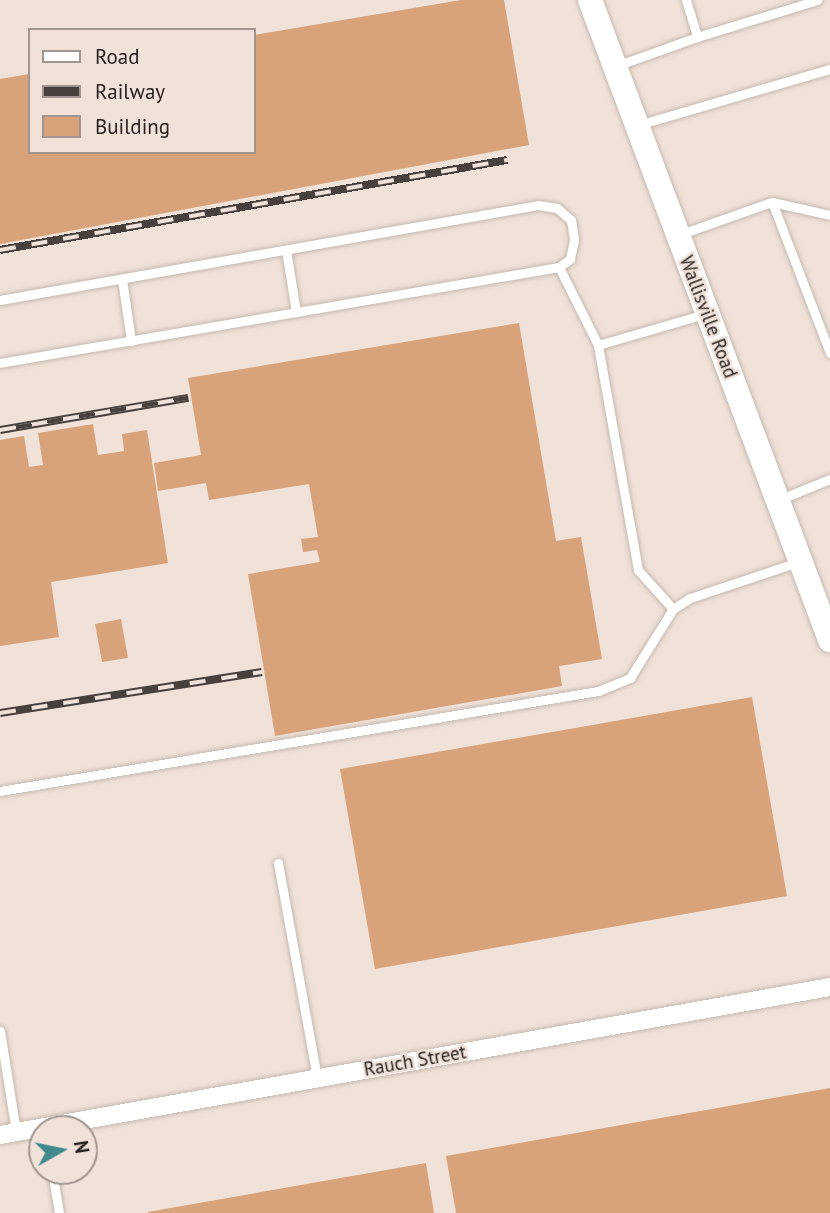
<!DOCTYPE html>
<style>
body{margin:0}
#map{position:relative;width:830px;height:1213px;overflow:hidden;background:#f0e2d9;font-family:"PT Sans",sans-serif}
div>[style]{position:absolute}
.building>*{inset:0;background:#d8a27a}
.roads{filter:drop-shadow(0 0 2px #c6b9af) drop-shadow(0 0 2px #c6b9af)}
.lane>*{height:9px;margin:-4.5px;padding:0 4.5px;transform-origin:4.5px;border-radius:4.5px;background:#fff}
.street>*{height:18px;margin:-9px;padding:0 9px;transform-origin:9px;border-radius:9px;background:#fff}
.secondary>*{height:24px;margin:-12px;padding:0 12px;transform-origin:12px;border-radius:12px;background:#fff}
.rail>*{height:8px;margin-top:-4px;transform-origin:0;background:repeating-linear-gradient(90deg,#f0e2d9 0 16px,#47403c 0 32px);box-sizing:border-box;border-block:2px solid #47403c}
span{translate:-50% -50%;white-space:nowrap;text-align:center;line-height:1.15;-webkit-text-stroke:5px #f0e2d9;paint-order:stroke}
.street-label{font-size:19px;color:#27221f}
.legend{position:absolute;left:28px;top:28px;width:228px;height:126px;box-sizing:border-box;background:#f0e2d9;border:2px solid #a0958f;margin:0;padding:9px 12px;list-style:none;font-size:21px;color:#27221f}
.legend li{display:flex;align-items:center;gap:14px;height:35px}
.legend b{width:35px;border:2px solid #a0958f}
.north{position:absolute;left:28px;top:1115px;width:70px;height:70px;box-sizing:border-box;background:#f0e2d9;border:2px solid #a0958f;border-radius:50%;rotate:81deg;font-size:19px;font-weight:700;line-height:28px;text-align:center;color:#27221f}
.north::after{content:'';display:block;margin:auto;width:24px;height:32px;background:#41898d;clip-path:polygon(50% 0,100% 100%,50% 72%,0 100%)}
</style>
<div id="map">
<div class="building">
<div style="clip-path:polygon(461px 0,504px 0,529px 145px,0 244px,0 79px,30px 74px,30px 152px,254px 152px,254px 35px)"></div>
<div style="clip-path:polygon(519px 323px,556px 541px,581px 537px,602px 659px,559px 666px,562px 686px,275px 736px,248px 574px,320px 562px,317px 550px,303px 552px,301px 539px,318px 537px,309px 484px,209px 500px,206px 483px,158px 491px,154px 463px,201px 455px,188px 378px)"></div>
<div style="clip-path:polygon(93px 424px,98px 455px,124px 451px,122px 434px,147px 430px,168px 563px,51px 582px,59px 637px,0 646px,0 440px,24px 436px,29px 467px,43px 465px,38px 433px)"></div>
<div style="clip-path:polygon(121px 619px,128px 658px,102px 662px,95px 624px)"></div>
<div style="clip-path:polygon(752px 697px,787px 896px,375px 969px,340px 769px)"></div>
<div style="clip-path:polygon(830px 1088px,830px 1213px,456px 1213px,446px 1156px)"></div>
<div style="clip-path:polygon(426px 1163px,434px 1213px,148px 1213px,148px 1212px)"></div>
</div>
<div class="roads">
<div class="lane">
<div style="left:686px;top:0;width:39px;rotate:73deg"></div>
<div style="left:697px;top:37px;width:126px;rotate:-17.1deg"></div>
<div style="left:616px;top:66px;width:86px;rotate:-19.7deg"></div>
<div style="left:638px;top:125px;width:200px;rotate:-16.3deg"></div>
<div style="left:772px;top:202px;width:162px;rotate:69deg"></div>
<div style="left:681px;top:234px;width:96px;rotate:-19.4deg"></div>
<div style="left:772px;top:202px;width:59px;rotate:12.6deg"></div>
<div style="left:286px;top:250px;width:63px;rotate:80.8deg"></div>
<div style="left:122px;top:279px;width:63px;rotate:81.7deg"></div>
<div style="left:0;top:300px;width:546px;rotate:-10.01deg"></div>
<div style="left:538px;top:205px;width:19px;rotate:9deg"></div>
<div style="left:557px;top:208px;width:18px;rotate:41deg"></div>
<div style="left:571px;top:220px;width:20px;rotate:81deg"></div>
<div style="left:574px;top:240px;width:19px;rotate:102deg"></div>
<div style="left:570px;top:259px;width:14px;rotate:144deg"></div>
<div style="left:559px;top:267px;width:567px;rotate:170.26deg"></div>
<div style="left:598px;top:345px;width:111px;rotate:-16.2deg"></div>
<div style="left:778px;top:500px;width:56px;rotate:-22deg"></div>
<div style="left:673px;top:609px;width:20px;rotate:-33deg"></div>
<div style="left:690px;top:598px;width:114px;rotate:-18.4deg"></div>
<div style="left:0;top:791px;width:606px;rotate:-9.49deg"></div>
<div style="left:598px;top:691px;width:35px;rotate:-22deg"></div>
<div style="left:630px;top:678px;width:81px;rotate:-58.1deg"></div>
<div style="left:673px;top:609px;width:52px;rotate:-131.9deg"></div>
<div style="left:638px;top:570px;width:229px;rotate:-100.1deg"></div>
<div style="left:598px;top:345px;width:87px;rotate:-116.6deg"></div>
<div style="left:278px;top:863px;width:219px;rotate:79.7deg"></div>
<div style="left:0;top:1031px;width:102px;rotate:81deg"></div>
<div style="left:52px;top:1171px;width:43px;rotate:80.5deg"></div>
</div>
<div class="street">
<div style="left:0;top:1135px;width:843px;rotate:-10.11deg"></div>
</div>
<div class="secondary">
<div style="left:590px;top:0;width:684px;rotate:69.44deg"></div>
</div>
</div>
<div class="rail">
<div style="left:0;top:250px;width:515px;rotate:-10.07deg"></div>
<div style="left:0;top:430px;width:191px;rotate:-9.7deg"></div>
<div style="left:0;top:713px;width:265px;rotate:-8.9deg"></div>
</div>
<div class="street-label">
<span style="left:708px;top:317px;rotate:69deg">Wallisville Road</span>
<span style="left:415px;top:1061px;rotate:-10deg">Rauch Street</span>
</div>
<ul class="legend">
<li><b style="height:9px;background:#fff"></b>Road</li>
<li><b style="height:9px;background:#47403c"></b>Railway</li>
<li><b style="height:19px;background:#d8a27a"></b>Building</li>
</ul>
<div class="north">N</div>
</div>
